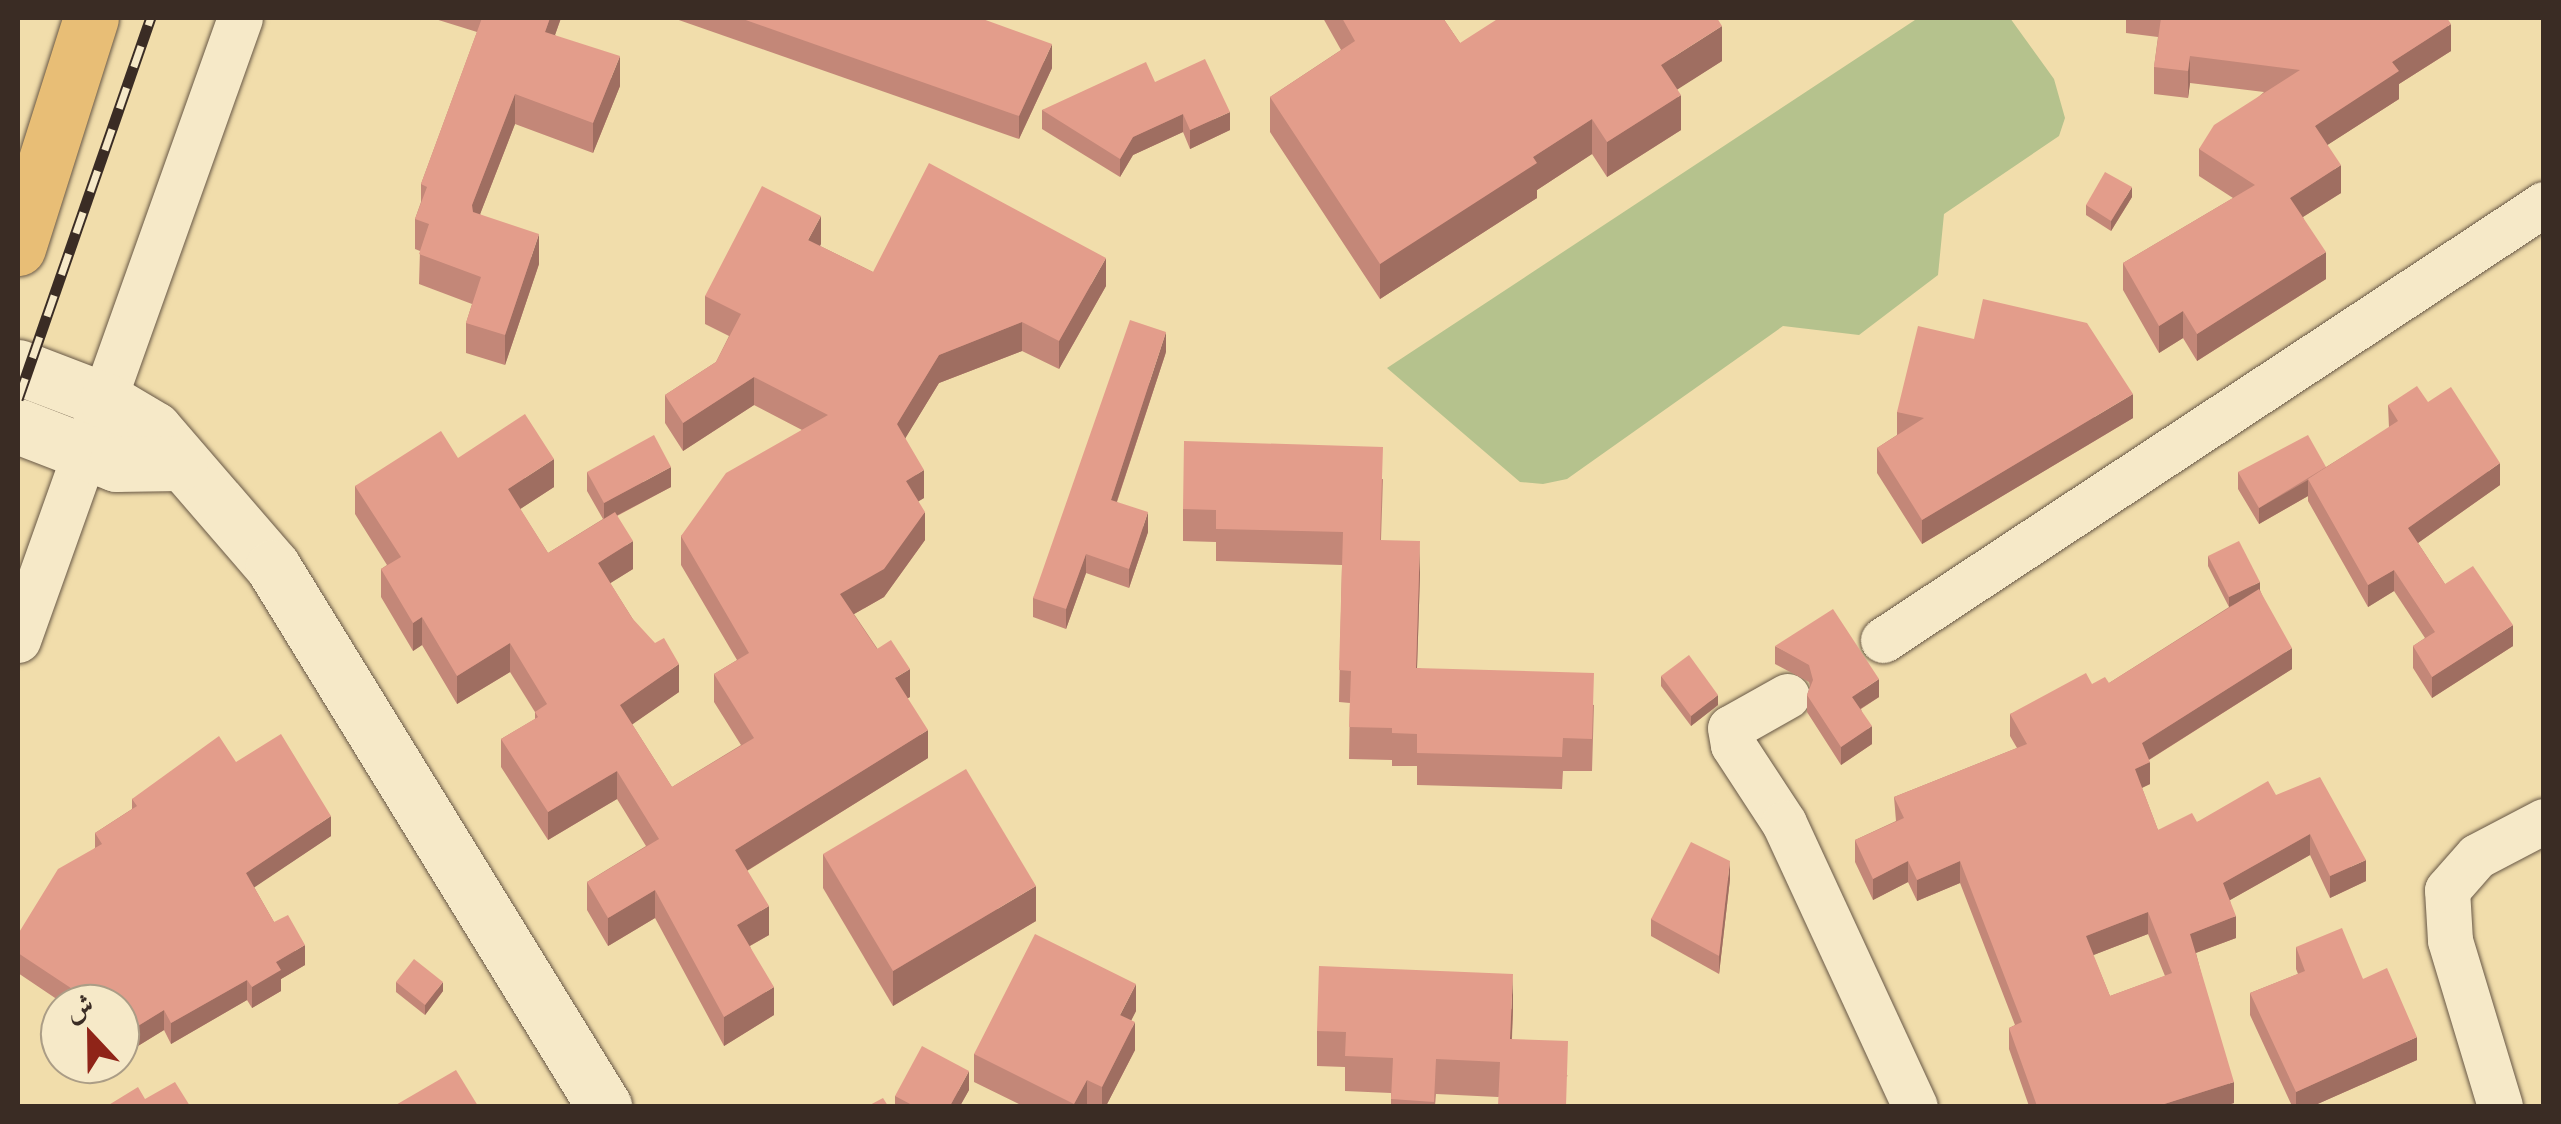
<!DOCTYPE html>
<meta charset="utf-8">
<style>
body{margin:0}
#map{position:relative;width:2561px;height:1124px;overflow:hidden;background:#f1ddab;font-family:"IM FELL Great Primer",Amiri,serif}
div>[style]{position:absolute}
.green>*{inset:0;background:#b5c28d}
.roads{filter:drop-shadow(0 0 2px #685846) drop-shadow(0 0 2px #685846)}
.street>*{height:45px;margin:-22.5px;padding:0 22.5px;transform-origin:22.5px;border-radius:22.5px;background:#f6e9c8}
.secondary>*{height:55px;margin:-27.5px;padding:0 27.5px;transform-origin:27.5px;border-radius:27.5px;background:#f6e9c8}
.primary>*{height:55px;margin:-27.5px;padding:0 27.5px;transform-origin:27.5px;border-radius:27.5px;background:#e8be76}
.rail>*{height:11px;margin-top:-5.5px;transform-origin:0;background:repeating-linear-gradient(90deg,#f6e9c8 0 22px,#3a2c24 0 44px);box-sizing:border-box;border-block:2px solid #3a2c24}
.wall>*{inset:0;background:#c38778}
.shaded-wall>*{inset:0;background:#9f6e61}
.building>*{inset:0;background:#e39d8b}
span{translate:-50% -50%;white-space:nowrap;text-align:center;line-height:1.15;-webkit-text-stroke:10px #f6e9c8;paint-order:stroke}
.frame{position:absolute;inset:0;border:20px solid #3a2c24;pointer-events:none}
.north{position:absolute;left:40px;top:984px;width:100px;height:100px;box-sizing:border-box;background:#f6e9c8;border:2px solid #ab9d86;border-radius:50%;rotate:338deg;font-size:28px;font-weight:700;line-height:40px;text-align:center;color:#3a2c24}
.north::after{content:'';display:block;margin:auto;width:35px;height:45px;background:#8f2418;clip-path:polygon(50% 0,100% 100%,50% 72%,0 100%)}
</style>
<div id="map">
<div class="green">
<div style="clip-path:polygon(1918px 18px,2010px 18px,2054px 79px,2065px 118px,2059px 136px,1944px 214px,1938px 275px,1859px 335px,1783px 326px,1567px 479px,1543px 484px,1520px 482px,1387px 368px)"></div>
</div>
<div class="roads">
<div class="street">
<div style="left:18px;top:640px;width:660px;rotate:-70.36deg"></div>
<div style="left:1883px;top:640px;width:792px;rotate:-33.41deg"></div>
<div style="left:1787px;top:696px;width:65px;rotate:150.7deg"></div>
<div style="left:1730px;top:728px;width:17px;rotate:80deg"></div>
<div style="left:1733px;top:745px;width:93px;rotate:56.8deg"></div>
<div style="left:1784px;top:823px;width:312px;rotate:65.2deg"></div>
<div style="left:2500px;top:1106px;width:173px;rotate:-106.8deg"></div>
<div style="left:2450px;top:940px;width:50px;rotate:-93.4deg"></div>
<div style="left:2447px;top:890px;width:45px;rotate:-48.6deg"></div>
<div style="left:2477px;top:856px;width:76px;rotate:-27.6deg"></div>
</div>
<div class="secondary">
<div style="left:18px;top:367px;width:95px;rotate:20.9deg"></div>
<div style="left:107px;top:401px;width:55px;rotate:30.8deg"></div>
<div style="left:154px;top:429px;width:182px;rotate:49.2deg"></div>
<div style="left:273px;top:567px;width:633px;rotate:58.45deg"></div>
<div style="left:18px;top:426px;width:105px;rotate:21.2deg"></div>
<div style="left:116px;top:464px;width:64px;rotate:-0.9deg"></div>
</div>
<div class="primary">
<div style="left:18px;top:248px;width:241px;rotate:-72.4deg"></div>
</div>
</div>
<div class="rail">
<div style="left:18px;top:399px;width:404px;rotate:-70.8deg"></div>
</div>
<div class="wall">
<div style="clip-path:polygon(432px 18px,561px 18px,555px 35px,620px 86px,593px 153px,515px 124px,480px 214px,539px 264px,505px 365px,466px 353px,466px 323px,472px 304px,419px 284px,420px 251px,415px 249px,415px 219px,421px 202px,421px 184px,477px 32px)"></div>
<div style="clip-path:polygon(673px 18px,980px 18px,1052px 68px,1019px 139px)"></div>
<div style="clip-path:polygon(1323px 18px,1443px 18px,1460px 43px,1722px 61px,1677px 89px,1681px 130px,1607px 177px,1592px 154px,1537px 190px,1537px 198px,1380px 299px,1270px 132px,1270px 97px,1341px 50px)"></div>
<div style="clip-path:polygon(2126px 18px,2447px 18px,2451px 51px,2399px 84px,2399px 99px,2327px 145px,2341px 193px,2303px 217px,2326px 279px,2197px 361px,2183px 338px,2159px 353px,2123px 290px,2123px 263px,2233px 198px,2199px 176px,2199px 149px,2264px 92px,2190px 83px,2188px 98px,2154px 94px,2154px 67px,2158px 37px,2126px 33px)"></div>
<div style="clip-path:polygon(1155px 82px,1230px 130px,1190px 149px,1183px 132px,1133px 155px,1120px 177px,1042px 129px,1042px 110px)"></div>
<div style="clip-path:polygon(2132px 197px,2111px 231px,2086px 215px,2086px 205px)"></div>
<div style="clip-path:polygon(821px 244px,820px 246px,873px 272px,1106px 286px,1059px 369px,1022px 351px,939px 383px,905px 438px,924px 498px,918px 501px,925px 540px,884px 597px,854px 614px,910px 697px,907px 698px,928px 758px,747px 871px,769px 935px,750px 946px,774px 1015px,724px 1046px,655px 918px,608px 946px,587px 910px,587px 882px,646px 846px,617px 799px,548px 840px,501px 767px,501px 739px,535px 719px,535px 712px,510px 672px,457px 704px,422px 645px,413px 651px,381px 597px,381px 569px,387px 565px,355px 514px,355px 486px,458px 458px,554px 487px,520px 509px,548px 553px,603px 519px,587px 491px,587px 472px,671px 487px,617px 516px,633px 569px,610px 583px,679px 692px,632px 724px,672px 787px,741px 745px,714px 702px,714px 674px,737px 660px,681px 565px,681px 536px,802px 430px,754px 405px,683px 451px,665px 423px,665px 395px,716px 362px,729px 336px,705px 324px,705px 296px)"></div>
<div style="clip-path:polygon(1166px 352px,1117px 502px,1148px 532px,1129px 588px,1086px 573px,1066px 629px,1033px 617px,1033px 598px)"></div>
<div style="clip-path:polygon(2428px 402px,2500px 485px,2418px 543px,2445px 584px,2513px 646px,2432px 698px,2413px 668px,2413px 646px,2425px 638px,2394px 591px,2368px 607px,2308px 501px,2308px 496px,2259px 524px,2238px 489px,2238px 472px,2326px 467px,2389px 428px,2388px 405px)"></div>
<div style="clip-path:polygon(1897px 412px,2133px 418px,1922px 544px,1877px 473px,1877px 448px,1897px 435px)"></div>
<div style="clip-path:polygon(1383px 479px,1381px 540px,1420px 574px,1417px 668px,1594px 705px,1592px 771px,1563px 771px,1562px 789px,1417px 785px,1417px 766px,1392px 766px,1392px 760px,1349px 759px,1350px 703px,1339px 702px,1342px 565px,1216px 561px,1216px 542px,1183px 541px,1183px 509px)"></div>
<div style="clip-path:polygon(evenodd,2208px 556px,2260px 590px,2292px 669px,2149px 760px,2150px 784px,2142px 788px,2158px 830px,2197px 822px,2276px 795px,2366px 881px,2330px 898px,2310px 855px,2230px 900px,2236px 938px,2196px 953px,2234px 1103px,2224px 1106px,2029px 1106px,2009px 1049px,2009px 1028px,2015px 1025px,1960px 883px,1917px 901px,1908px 882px,1873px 900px,1855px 862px,1855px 840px,1896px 821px,1894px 797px,2017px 748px,2010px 736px,2010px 714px,2092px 684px,2109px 683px,2229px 607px,2208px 566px,2208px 556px,2148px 934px,2165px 976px,2110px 996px,2093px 955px,2148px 934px)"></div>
<div style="clip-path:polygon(1775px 646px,1879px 697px,1861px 709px,1872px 744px,1841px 765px,1807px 712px,1807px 695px,1810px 686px,1809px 682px,1775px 664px)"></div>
<div style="clip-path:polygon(1661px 676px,1718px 705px,1691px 726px,1661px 686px)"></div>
<div style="clip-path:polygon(236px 762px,331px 836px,254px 887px,274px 922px,305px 965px,281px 979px,281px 991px,252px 1008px,247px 1000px,171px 1044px,164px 1030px,133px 1049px,120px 1041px,120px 1004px,64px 1004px,18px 973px,18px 934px,95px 848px,95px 833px,132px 809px,132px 799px)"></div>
<div style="clip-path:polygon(823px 854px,1036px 921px,893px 1006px,823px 888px)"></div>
<div style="clip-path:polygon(1730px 879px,1719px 974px,1651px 936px,1651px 919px)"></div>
<div style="clip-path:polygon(2296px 947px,2363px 979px,2417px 1060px,2313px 1106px,2292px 1106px,2250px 1015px,2250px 993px,2298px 974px,2296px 969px)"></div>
<div style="clip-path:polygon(396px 982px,443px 991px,425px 1015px,396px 992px)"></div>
<div style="clip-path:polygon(1513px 1009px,1512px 1039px,1568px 1076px,1498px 1097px,1436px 1094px,1435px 1106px,1391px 1106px,1391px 1093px,1345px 1091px,1345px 1067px,1317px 1066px,1317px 1031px)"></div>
<div style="clip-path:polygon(1136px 1011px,1131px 1020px,1135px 1050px,1106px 1106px,1023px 1106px,974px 1082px,974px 1054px)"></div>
<div style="clip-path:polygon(969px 1090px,960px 1106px,895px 1106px,895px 1096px)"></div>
</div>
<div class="shaded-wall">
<div style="clip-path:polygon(550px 18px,561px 18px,545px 63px,545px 32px)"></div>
<div style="clip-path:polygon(2451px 24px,2451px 51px,2399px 84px,2399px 99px,2315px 153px,2315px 126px,2392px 62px)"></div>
<div style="clip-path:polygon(1722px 26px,1722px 61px,1661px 100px,1661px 65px)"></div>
<div style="clip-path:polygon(1052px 44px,1052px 68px,1019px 139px,1019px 116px)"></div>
<div style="clip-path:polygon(620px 56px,620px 86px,593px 153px,593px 123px)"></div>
<div style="clip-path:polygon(2190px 56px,2190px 83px,2188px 98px,2188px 71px)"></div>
<div style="clip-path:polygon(515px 94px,515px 124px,472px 235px,472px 205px)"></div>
<div style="clip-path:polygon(1681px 95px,1681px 130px,1607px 177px,1607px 142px)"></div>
<div style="clip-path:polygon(1230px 112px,1230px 130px,1190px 149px,1190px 130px)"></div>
<div style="clip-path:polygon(1183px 114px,1183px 132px,1133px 155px,1120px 177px,1120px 159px,1133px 137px)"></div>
<div style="clip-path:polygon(1592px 119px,1592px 154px,1537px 190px,1537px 198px,1380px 299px,1380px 264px,1533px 157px)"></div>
<div style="clip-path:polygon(2341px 165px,2341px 193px,2290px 225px,2290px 198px)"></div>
<div style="clip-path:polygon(2132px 187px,2132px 197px,2111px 231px,2111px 221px)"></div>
<div style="clip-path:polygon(821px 216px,821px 244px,808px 268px,808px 240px)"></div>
<div style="clip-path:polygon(539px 234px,539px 264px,505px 365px,505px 335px)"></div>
<div style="clip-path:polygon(2326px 252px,2326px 279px,2197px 361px,2197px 334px)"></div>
<div style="clip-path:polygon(1106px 258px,1106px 286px,1059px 369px,1059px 341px)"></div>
<div style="clip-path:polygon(2183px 311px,2183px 338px,2159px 353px,2159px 326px)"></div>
<div style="clip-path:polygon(1022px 322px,1022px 351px,939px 383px,897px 452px,897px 424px,939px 355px)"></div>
<div style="clip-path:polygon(1166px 332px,1166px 352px,1111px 519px,1111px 500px)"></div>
<div style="clip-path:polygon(754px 377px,754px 405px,683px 451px,683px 423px)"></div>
<div style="clip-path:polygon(2133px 394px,2133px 418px,1922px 544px,1922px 520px)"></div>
<div style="clip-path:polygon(554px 459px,554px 487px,508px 517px,508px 489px)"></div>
<div style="clip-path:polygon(2500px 463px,2500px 485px,2408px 550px,2408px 528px)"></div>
<div style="clip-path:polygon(671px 467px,671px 487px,604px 522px,604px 503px)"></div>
<div style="clip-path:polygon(924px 470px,924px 498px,906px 509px,906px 481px)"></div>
<div style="clip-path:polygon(2308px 480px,2308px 496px,2259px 524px,2259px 508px)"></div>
<div style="clip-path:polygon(925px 512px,925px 540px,884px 597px,840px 622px,840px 594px)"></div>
<div style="clip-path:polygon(1148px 512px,1148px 532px,1129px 588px,1129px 569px)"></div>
<div style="clip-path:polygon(633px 541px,633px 569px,598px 591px,598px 563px)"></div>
<div style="clip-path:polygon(1420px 541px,1420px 574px,1416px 700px,1416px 668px)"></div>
<div style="clip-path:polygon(1086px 554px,1086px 573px,1066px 629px,1066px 609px)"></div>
<div style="clip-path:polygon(2394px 570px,2394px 591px,2368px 607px,2368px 585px)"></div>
<div style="clip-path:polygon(2260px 582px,2260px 592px,2229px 607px,2229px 597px)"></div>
<div style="clip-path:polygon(422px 617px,422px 645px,413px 651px,413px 623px)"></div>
<div style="clip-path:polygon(2513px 625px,2513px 646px,2432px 698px,2432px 677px)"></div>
<div style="clip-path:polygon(510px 643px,510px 672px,457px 704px,457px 676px)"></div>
<div style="clip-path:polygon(2292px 648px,2292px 669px,2142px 764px,2142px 743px)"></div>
<div style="clip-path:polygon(679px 664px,679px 692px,620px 733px,620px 705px)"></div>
<div style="clip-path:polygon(910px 669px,910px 697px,895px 706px,895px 678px)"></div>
<div style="clip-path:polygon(1879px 679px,1879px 697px,1852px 714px,1852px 697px)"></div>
<div style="clip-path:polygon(1718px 695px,1718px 705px,1691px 726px,1691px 716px)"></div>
<div style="clip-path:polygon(1872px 726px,1872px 744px,1841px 765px,1841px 747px)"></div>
<div style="clip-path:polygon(928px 730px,928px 758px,735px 878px,735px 850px)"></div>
<div style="clip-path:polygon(2150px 762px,2150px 784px,2135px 791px,2135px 769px)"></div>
<div style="clip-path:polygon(617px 771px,617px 799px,548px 840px,548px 812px)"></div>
<div style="clip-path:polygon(331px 816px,331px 836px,246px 893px,246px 873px)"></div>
<div style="clip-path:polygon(2310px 834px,2310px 855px,2223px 904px,2223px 883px)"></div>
<div style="clip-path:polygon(2366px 860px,2366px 881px,2330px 898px,2330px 876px)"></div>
<div style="clip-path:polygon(1730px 861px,1730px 879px,1719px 974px,1719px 956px)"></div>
<div style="clip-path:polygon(1908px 861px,1908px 882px,1873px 900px,1873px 879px)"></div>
<div style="clip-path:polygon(1960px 861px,1960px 883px,1917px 901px,1917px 880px)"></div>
<div style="clip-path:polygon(1036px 886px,1036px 921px,893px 1006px,893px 971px)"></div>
<div style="clip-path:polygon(655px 890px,655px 918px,608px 946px,608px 918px)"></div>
<div style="clip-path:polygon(769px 906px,769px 935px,737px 953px,737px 925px)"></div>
<div style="clip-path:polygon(2148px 912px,2148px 934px,2086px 958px,2086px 936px)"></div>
<div style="clip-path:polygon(2236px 916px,2236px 938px,2190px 955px,2190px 934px)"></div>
<div style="clip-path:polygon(305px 945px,305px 965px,281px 979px,281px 991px,252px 1008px,252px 987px,276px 962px)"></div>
<div style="clip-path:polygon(1513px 974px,1513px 1009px,1510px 1073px,1510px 1039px)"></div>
<div style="clip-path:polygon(247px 980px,247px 1000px,171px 1044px,171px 1023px)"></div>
<div style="clip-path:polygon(443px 982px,443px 991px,425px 1015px,425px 1005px)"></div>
<div style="clip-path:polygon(1136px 984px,1136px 1011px,1120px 1043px,1120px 1015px)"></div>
<div style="clip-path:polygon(774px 987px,774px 1015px,724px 1046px,724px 1017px)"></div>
<div style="clip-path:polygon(164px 1010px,164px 1030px,133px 1049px,133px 1029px)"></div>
<div style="clip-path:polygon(1135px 1022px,1135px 1050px,1106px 1106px,1102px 1106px,1102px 1087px)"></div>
<div style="clip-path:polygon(2417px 1037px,2417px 1060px,2313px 1106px,2296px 1106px,2296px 1092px)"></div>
<div style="clip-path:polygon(969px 1071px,969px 1090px,960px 1106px,950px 1106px)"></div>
<div style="clip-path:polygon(1087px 1080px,1087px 1106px,1074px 1106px,1074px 1104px)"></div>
<div style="clip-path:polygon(2234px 1082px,2234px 1103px,2224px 1106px,2158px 1106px)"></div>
</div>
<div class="building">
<div style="clip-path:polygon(482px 18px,550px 18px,545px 32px,620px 56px,593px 123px,515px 94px,472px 205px,473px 212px,539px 234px,505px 335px,466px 323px,481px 277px,419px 254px,429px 224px,415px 219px,427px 187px,421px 184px)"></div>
<div style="clip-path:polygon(740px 18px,980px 18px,1052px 44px,1019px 116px)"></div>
<div style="clip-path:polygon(1342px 18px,1443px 18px,1460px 43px,1499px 18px,1717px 18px,1722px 26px,1661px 65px,1681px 95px,1607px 142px,1592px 119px,1533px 157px,1537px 163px,1380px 264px,1270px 97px,1355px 41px)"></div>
<div style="clip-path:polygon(2161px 18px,2447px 18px,2451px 24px,2392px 62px,2399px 71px,2315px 126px,2341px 165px,2290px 198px,2326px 252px,2197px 334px,2183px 311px,2159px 326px,2123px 263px,2255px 185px,2199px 149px,2214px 125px,2300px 70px,2190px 56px,2188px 71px,2154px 67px)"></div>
<div style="clip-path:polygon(1205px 59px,1230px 112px,1190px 130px,1183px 114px,1133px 137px,1120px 159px,1042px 110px,1146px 62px,1155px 82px)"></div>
<div style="clip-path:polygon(929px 163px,1106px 258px,1059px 341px,1022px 322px,939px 355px,897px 424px,924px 470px,906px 481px,925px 512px,884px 569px,840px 594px,877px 649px,891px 640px,910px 669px,895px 678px,928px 730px,735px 850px,769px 906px,737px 925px,774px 987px,724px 1017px,655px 890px,608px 918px,587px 882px,659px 839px,617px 771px,548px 812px,501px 739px,538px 717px,535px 712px,547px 704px,510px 643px,457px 676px,422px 617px,413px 623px,381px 569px,401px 557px,355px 486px,441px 431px,458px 458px,525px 414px,554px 459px,508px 489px,548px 553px,615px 512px,633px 541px,598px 563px,632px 618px,655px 643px,664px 638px,679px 664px,620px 705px,672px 787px,754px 738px,714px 674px,749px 653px,681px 536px,726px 473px,828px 415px,754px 377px,683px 423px,665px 395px,716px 362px,741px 314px,705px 296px,762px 186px,821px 216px,808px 240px,873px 272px)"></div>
<div style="clip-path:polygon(2105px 172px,2132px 187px,2111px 221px,2086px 205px)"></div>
<div style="clip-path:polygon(1983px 299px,2087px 323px,2133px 394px,1922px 520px,1877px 448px,1924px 418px,1897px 412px,1918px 326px,1974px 339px)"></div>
<div style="clip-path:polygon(1130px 320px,1166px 332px,1111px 500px,1148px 512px,1129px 569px,1086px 554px,1066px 609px,1033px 598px)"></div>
<div style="clip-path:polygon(2417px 386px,2428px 402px,2451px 387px,2500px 463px,2408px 528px,2445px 584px,2473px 566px,2513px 625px,2432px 677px,2413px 646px,2435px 632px,2394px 570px,2368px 585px,2308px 479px,2398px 421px,2388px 405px)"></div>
<div style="clip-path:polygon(654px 435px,671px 467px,604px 503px,587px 472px)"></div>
<div style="clip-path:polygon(2308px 435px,2326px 467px,2259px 508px,2238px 472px)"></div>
<div style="clip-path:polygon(1184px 441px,1383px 447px,1380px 540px,1420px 541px,1416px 668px,1594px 673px,1592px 739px,1563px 738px,1562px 757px,1417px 753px,1417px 734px,1392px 733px,1392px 728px,1349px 727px,1351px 671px,1339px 670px,1343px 532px,1216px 529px,1216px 510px,1183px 509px)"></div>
<div style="clip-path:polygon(2239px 541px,2260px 582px,2229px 597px,2208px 556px)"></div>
<div style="clip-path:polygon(evenodd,2259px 589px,2292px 648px,2142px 743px,2150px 762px,2135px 769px,2158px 830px,2192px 813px,2197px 822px,2268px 781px,2276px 795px,2320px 777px,2366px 860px,2330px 876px,2310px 834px,2223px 883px,2236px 916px,2190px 934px,2234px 1082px,2158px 1106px,2037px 1106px,2009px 1028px,2022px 1022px,1960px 861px,1917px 880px,1908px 861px,1873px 879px,1855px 840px,1904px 818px,1894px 797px,2027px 744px,2010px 714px,2086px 673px,2092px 684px,2105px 677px,2109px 683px,2259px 589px,2148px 912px,2172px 973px,2110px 996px,2086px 936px,2148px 912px)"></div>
<div style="clip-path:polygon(1833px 609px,1879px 679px,1852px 697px,1872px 726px,1841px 747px,1807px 695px,1813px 680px,1809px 665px,1775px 646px)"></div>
<div style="clip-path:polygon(1689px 655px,1718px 695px,1691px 716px,1661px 676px)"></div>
<div style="clip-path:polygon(281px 734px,331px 816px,246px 873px,274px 922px,288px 915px,305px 945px,276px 962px,281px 970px,252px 987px,247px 980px,171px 1023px,164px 1010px,133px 1029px,120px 1020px,120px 1004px,95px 1004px,18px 953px,18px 934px,58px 869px,102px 844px,95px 833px,137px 806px,132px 799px,219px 736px,236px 762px)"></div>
<div style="clip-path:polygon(966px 769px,1036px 886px,893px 971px,823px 854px)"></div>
<div style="clip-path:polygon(1691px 842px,1730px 861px,1719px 956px,1651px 919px)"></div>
<div style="clip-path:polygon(2342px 928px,2363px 979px,2387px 968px,2417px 1037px,2296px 1092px,2250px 993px,2305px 971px,2296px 947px)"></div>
<div style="clip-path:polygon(1035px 934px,1136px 984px,1120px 1015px,1135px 1022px,1102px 1087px,1087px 1080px,1074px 1104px,974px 1054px)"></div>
<div style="clip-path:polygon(414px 959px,443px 982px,425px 1005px,396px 982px)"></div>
<div style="clip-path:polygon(1319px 966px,1513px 974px,1510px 1039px,1568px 1041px,1566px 1106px,1498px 1106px,1500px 1062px,1436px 1059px,1434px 1102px,1391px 1099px,1393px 1058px,1345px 1056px,1346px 1032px,1317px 1031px)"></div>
<div style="clip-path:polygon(922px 1046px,969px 1071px,950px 1106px,914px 1106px,895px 1096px)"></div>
<div style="clip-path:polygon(456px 1070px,478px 1106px,394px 1106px)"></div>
<div style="clip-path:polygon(175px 1082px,190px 1106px,107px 1106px,138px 1087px,145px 1099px)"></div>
<div style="clip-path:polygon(883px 1098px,888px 1106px,868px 1106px)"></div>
</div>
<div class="frame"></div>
<div class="north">ش</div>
</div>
